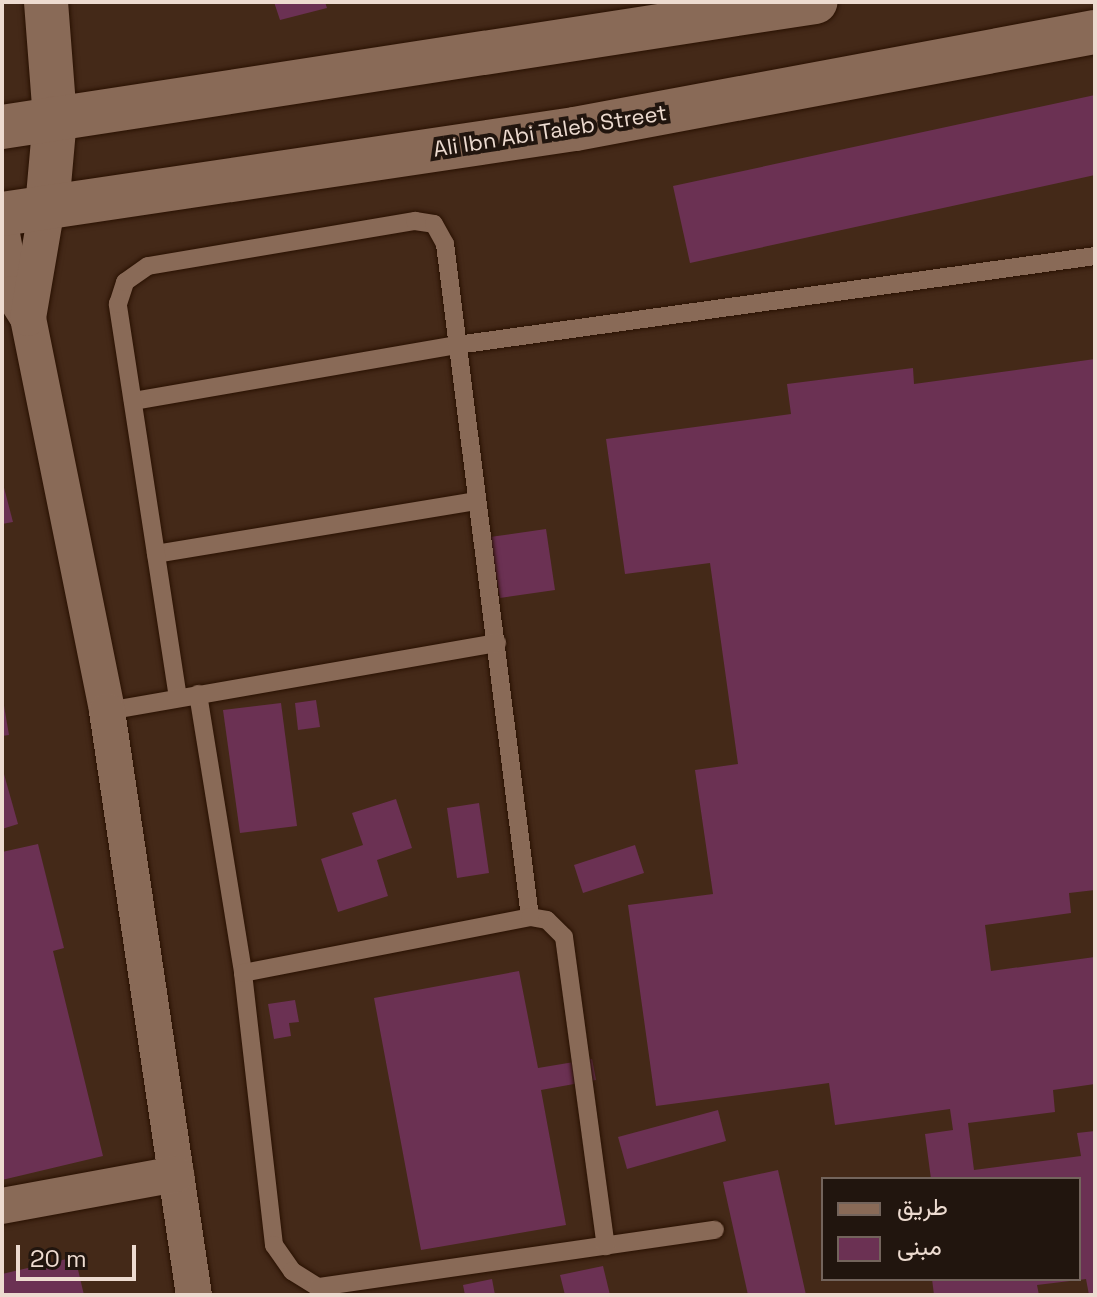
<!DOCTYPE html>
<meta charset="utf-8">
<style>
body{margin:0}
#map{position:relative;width:1097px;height:1297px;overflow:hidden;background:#442918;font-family:"Space Grotesk",Vazirmatn,sans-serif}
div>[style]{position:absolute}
.building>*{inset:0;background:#6b3153}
.roads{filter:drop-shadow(0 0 2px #291102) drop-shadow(0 0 2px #291102)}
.lane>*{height:18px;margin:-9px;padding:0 9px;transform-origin:9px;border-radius:9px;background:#896a57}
.street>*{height:36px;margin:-18px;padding:0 18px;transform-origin:18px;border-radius:18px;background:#896a57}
.secondary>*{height:44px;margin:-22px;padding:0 22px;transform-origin:22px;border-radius:22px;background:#896a57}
span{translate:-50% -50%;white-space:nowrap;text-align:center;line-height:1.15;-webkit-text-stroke:8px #21150e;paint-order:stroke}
.street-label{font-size:22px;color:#eddbd0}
.frame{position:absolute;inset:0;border:4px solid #eddbd0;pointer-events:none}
.legend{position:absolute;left:821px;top:1177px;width:260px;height:104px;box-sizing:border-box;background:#21150e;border:2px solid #73645c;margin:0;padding:10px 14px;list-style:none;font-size:24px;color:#eddbd0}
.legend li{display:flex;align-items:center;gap:16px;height:40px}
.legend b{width:40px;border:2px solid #73645c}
.scale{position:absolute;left:16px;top:1245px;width:120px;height:36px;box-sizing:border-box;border:4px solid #eddbd0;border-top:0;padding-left:10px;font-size:24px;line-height:28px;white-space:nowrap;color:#eddbd0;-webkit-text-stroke:6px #21150e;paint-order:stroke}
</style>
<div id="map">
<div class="building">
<div style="clip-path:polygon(274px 2px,325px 2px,327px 8px,280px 20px)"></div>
<div style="clip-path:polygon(1095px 95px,1095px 175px,690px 263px,673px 186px)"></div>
<div style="clip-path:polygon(1095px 359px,1095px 890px,1069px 893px,1071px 913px,985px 925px,991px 971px,1095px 957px,1095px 1084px,1053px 1090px,1055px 1112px,968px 1123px,974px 1170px,1081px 1156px,1077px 1133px,1095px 1131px,1095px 1295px,1089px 1295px,1086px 1279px,1079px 1280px,1079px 1179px,931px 1179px,925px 1134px,953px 1130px,950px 1109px,835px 1125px,829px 1083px,656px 1106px,628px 905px,713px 894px,695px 770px,738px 764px,710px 563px,625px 574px,606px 439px,791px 414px,787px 384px,913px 368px,914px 384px)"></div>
<div style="clip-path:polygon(2px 480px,13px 522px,2px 524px)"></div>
<div style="clip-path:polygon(546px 529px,555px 590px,500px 598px,490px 537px)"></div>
<div style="clip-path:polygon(2px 694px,9px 735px,2px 736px)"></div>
<div style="clip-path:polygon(316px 700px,320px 727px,298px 730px,295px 703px)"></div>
<div style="clip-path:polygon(281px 703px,297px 826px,240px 833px,223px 710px)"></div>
<div style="clip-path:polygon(2px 767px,18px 824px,2px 829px)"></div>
<div style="clip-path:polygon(396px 799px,412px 848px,377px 860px,388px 896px,338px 912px,321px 859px,363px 845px,352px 813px)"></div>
<div style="clip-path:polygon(479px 803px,489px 873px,457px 878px,447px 808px)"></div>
<div style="clip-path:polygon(38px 844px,64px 948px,53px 951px,103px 1156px,2px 1180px,2px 852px)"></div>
<div style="clip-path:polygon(635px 845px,644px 873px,583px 893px,574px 865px)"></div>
<div style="clip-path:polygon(519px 971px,538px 1068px,592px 1059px,596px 1080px,541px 1090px,566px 1225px,421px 1250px,374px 998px)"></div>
<div style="clip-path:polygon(295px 1000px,299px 1022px,289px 1023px,291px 1036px,274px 1039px,268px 1004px)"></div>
<div style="clip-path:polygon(718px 1110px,726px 1141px,627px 1169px,618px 1137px)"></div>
<div style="clip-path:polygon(778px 1170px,806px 1295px,748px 1295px,723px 1182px)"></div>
<div style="clip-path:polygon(75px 1257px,84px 1295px,2px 1295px,2px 1274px)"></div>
<div style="clip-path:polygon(603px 1266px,610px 1295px,565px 1295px,560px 1275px)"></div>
<div style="clip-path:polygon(492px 1279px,495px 1295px,465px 1295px,463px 1285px)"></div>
<div style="clip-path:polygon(932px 1279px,1070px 1279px,1070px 1281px,1037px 1285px,1039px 1295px,934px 1295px)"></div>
</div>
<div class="roads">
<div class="lane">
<div style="left:133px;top:401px;width:329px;rotate:-9.8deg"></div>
<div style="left:457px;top:345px;width:644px;rotate:-7.94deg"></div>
<div style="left:156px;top:554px;width:324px;rotate:-9.4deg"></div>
<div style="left:198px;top:694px;width:283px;rotate:80.8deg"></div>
<div style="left:243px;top:973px;width:274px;rotate:83.5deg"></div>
<div style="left:274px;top:1245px;width:32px;rotate:55deg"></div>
<div style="left:292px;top:1271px;width:31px;rotate:32deg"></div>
<div style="left:318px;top:1287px;width:401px;rotate:-8.2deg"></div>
<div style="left:178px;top:698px;width:399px;rotate:-98.7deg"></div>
<div style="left:118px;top:304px;width:23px;rotate:-72deg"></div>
<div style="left:125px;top:282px;width:28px;rotate:-35deg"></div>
<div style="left:148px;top:266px;width:271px;rotate:-9.6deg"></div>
<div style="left:415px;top:221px;width:19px;rotate:9deg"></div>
<div style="left:434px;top:224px;width:23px;rotate:61deg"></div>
<div style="left:445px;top:244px;width:678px;rotate:82.8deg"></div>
<div style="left:107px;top:711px;width:396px;rotate:-9.9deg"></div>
<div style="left:243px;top:973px;width:292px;rotate:-11deg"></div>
<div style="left:530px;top:917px;width:17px;rotate:10deg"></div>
<div style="left:547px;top:920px;width:24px;rotate:45deg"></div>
<div style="left:564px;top:937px;width:312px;rotate:82.3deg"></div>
</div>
<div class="street">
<div style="left:2px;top:234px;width:61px;rotate:79.6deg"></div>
<div style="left:13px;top:294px;width:28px;rotate:58deg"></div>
<div style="left:28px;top:318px;width:401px;rotate:78.6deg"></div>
<div style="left:107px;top:711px;width:590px;rotate:81.53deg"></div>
<div style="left:28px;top:318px;width:113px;rotate:-80.3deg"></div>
<div style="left:2px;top:1206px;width:177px;rotate:-10.4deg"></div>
</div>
<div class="secondary">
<div style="left:46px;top:2px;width:116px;rotate:85.6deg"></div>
<div style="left:55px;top:118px;width:89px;rotate:95.1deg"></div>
<div style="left:2px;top:127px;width:823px;rotate:-8.74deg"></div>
<div style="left:2px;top:214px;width:579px;rotate:-8.44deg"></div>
<div style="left:575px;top:129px;width:529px;rotate:-10.57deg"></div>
</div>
</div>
<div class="street-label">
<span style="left:550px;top:131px;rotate:-9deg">Ali Ibn Abi Taleb Street</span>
</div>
<div class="frame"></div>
<ul class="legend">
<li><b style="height:10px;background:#896a57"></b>طريق</li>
<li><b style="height:22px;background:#6b3153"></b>مبنى</li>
</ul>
<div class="scale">20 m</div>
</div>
